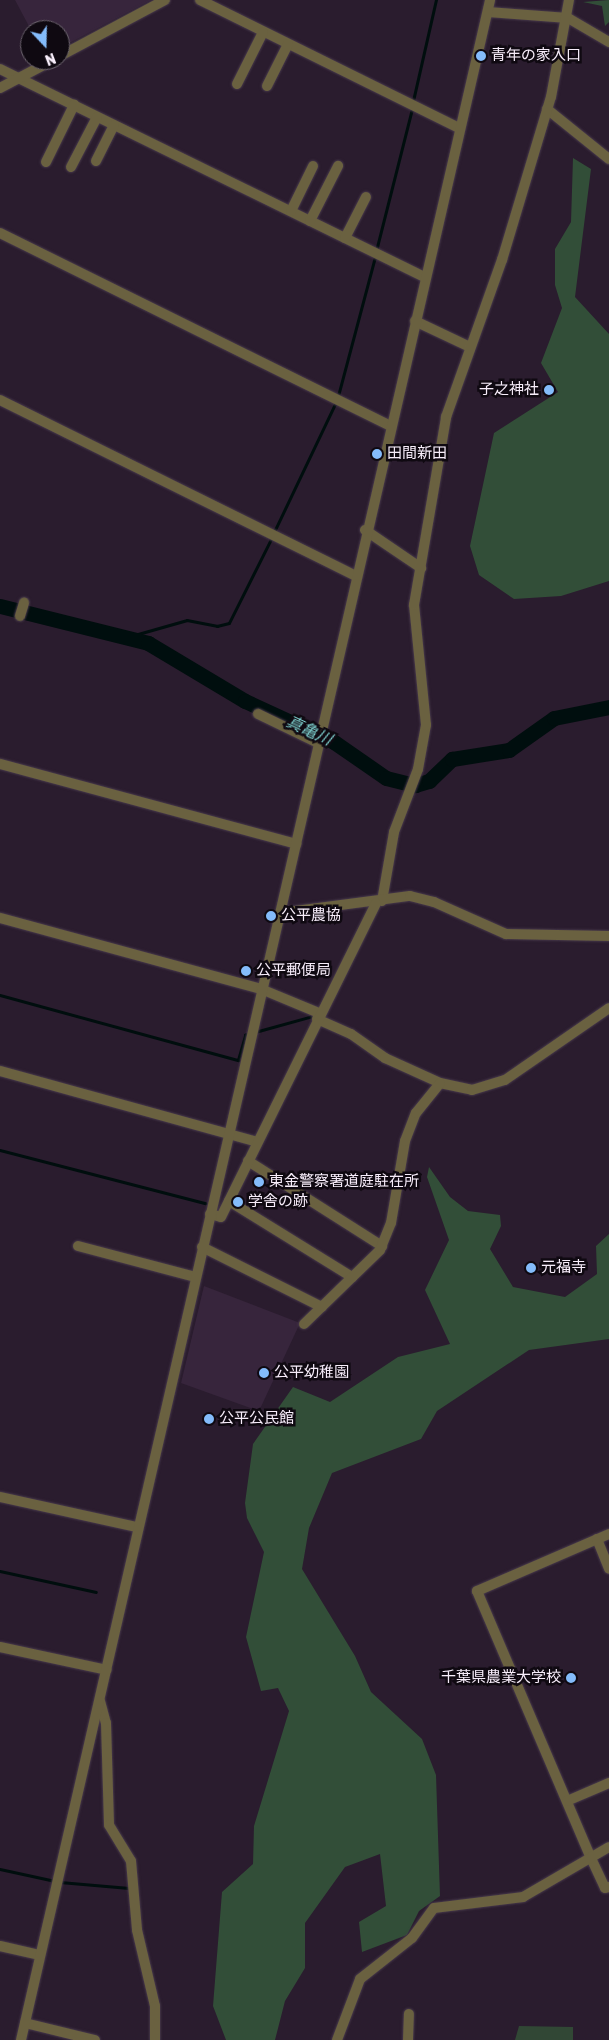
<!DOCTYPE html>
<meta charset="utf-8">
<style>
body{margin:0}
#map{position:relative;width:609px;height:2040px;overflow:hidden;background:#2a1c2e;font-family:Rubik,"Noto Sans JP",sans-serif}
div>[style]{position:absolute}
.built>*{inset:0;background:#37253c}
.green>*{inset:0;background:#314735}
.forest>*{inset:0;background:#324e38}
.stream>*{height:2.5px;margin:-1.25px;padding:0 1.25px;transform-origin:1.25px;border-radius:1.25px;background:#000e0e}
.river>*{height:15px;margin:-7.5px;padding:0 7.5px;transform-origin:7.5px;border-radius:7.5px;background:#000e0e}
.roads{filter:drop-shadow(0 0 1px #47394b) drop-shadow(0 0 1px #47394b)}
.minor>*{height:10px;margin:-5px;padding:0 5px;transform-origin:5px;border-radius:5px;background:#6a6140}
.dots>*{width:14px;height:14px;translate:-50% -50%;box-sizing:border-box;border:2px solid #0f0911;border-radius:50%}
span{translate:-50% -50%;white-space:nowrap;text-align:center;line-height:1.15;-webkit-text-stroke:5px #0f0911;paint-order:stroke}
.poi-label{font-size:15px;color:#f7edfa}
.left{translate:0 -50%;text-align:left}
.right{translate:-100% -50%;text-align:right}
.water-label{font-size:16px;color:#7ed0cf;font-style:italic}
.north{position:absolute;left:20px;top:20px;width:50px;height:50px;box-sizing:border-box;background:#0f0911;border:1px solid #6c646e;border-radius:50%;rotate:159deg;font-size:14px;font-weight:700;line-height:20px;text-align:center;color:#f7edfa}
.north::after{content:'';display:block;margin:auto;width:18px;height:22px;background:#84bcfb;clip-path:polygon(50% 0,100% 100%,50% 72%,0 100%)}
</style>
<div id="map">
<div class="built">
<div style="clip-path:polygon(15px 0,151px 0,60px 48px,60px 30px,31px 30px)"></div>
<div style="clip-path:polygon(204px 1286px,300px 1323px,259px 1411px,181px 1383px)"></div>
</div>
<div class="green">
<div style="clip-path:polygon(519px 2026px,573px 2027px,573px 2040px,515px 2040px)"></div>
</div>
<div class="forest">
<div style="clip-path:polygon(609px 0,609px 22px,605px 26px,602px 6px,583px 2px)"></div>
<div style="clip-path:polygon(573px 158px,591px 169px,575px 297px,609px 334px,609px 581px,561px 596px,514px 599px,479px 575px,470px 546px,494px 433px,558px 392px,541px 363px,562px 308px,555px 285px,555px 249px,571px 222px)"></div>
<div style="clip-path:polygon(429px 1167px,450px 1197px,468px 1211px,500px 1215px,501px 1226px,490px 1249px,513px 1287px,565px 1297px,597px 1274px,596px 1246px,609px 1234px,609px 1339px,529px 1350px,437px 1411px,421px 1439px,332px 1473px,309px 1528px,302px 1569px,355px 1656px,371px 1692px,422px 1739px,436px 1775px,440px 1896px,419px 1911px,407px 1935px,362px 1952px,359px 1922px,386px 1906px,380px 1854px,345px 1867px,305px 1923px,305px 1968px,285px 2001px,275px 2040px,226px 2040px,213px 2006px,222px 1892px,253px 1864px,254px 1826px,289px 1711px,278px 1688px,261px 1691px,246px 1637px,264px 1552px,247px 1518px,245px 1503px,253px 1444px,293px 1387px,330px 1402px,398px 1357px,450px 1344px,425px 1290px,449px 1240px,427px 1177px)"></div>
</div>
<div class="stream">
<div style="left:413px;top:101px;width:104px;rotate:-77.2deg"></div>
<div style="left:376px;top:251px;width:146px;rotate:-75.8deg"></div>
<div style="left:338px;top:396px;width:144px;rotate:-75.1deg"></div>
<div style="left:274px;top:532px;width:144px;rotate:-64.5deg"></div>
<div style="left:131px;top:636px;width:58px;rotate:-15.9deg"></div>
<div style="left:187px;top:620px;width:31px;rotate:11deg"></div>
<div style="left:217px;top:626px;width:12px;rotate:-14deg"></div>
<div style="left:229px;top:623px;width:96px;rotate:-63.4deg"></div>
<div style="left:0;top:995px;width:247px;rotate:15.3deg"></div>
<div style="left:238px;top:1060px;width:26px;rotate:-74deg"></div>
<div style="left:245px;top:1035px;width:5px;rotate:-22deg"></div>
<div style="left:255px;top:1032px;width:60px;rotate:-15.4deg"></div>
<div style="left:0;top:1150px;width:212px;rotate:14.5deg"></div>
<div style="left:0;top:1571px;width:98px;rotate:12.3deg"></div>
<div style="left:0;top:1869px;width:56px;rotate:12.3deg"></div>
<div style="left:60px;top:1882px;width:69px;rotate:5deg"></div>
</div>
<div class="river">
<div style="left:0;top:606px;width:153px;rotate:14deg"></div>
<div style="left:148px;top:643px;width:113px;rotate:30.9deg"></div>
<div style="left:245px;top:701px;width:98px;rotate:24.7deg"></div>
<div style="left:334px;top:742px;width:63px;rotate:34.7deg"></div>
<div style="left:386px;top:778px;width:30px;rotate:14deg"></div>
<div style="left:415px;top:785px;width:15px;rotate:-16deg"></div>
<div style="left:429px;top:781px;width:32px;rotate:-44deg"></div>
<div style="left:452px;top:759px;width:58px;rotate:-9deg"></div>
<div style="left:509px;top:750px;width:55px;rotate:-35.4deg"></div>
<div style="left:554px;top:718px;width:56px;rotate:-11.3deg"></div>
</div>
<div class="roads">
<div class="minor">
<div style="left:200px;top:0;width:289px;rotate:26.3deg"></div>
<div style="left:488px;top:12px;width:80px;rotate:4.3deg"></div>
<div style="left:568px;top:18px;width:48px;rotate:30.3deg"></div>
<div style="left:60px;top:56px;width:119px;rotate:-28.1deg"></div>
<div style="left:0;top:69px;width:472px;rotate:26.1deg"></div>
<div style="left:237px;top:84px;width:58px;rotate:-63.4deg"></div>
<div style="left:267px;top:86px;width:47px;rotate:-63.4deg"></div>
<div style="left:0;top:88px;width:60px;rotate:-27.8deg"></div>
<div style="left:547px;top:109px;width:80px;rotate:38.9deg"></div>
<div style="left:96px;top:161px;width:40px;rotate:-63.4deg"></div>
<div style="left:46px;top:162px;width:64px;rotate:-63.8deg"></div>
<div style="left:71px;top:167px;width:56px;rotate:-62.5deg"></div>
<div style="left:291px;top:211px;width:50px;rotate:-63.9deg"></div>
<div style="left:310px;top:221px;width:62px;rotate:-63deg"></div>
<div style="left:0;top:233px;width:434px;rotate:26.3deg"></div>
<div style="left:345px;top:238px;width:46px;rotate:-62.9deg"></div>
<div style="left:415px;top:321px;width:61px;rotate:25.3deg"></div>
<div style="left:0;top:400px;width:397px;rotate:26.3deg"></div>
<div style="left:365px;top:530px;width:68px;rotate:34.2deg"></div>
<div style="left:20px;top:616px;width:14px;rotate:-73deg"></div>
<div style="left:258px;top:714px;width:67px;rotate:25.8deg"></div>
<div style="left:0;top:764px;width:307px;rotate:15.1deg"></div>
<div style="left:382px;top:901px;width:70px;rotate:-80.1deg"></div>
<div style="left:394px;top:832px;width:67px;rotate:-69.1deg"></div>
<div style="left:418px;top:769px;width:45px;rotate:-79.7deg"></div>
<div style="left:426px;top:725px;width:121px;rotate:-95.7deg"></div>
<div style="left:414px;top:605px;width:191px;rotate:-80.3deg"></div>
<div style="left:446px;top:417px;width:167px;rotate:-70.4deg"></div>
<div style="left:502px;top:260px;width:170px;rotate:-73.3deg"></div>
<div style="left:551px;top:97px;width:99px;rotate:-79.5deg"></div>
<div style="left:280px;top:913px;width:131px;rotate:-7.5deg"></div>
<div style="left:410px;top:896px;width:25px;rotate:14deg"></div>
<div style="left:434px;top:902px;width:79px;rotate:24deg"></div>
<div style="left:506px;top:934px;width:103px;rotate:1.1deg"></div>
<div style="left:0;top:918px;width:270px;rotate:15.2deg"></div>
<div style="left:261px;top:989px;width:63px;rotate:22.5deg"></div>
<div style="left:317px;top:1019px;width:37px;rotate:24deg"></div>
<div style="left:351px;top:1034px;width:42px;rotate:35.2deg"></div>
<div style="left:385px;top:1058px;width:60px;rotate:24.4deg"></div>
<div style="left:440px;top:1083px;width:33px;rotate:12deg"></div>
<div style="left:472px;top:1090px;width:34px;rotate:-17deg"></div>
<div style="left:505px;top:1080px;width:126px;rotate:-34.7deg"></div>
<div style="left:0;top:1071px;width:267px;rotate:15.4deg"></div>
<div style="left:248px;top:1161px;width:159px;rotate:32.4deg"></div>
<div style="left:229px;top:1201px;width:145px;rotate:31.7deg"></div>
<div style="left:210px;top:1214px;width:11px;rotate:15deg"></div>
<div style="left:221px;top:1217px;width:350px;rotate:-63.7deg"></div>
<div style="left:78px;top:1246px;width:121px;rotate:14.8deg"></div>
<div style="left:202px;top:1247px;width:134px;rotate:26.6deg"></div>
<div style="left:304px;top:1324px;width:106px;rotate:-44.2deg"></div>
<div style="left:380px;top:1250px;width:29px;rotate:-68deg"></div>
<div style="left:391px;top:1223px;width:83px;rotate:-80.3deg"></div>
<div style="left:405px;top:1141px;width:30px;rotate:-69deg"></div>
<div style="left:416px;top:1113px;width:38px;rotate:-51deg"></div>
<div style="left:0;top:1497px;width:140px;rotate:12.4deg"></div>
<div style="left:609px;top:1534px;width:144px;rotate:156.6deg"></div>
<div style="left:477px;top:1591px;width:290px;rotate:66.9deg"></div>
<div style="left:591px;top:1858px;width:33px;rotate:65deg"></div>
<div style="left:605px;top:1888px;width:4px;rotate:-14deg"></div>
<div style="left:597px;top:1539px;width:32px;rotate:68deg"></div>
<div style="left:0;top:1647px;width:109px;rotate:12.1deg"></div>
<div style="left:100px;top:1701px;width:23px;rotate:75deg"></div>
<div style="left:106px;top:1723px;width:102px;rotate:88.3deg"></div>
<div style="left:109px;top:1825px;width:42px;rotate:58.6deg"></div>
<div style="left:131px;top:1861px;width:69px;rotate:85deg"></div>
<div style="left:137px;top:1930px;width:78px;rotate:76.7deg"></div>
<div style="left:155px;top:2006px;width:34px;rotate:90deg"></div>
<div style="left:567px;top:1801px;width:46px;rotate:-23.2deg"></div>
<div style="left:0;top:1946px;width:41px;rotate:12.7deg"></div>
<div style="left:25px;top:2023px;width:72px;rotate:13.7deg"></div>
<div style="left:21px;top:2040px;width:2093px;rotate:-77.05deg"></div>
<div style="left:337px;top:2040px;width:65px;rotate:-69.3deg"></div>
<div style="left:360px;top:1979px;width:66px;rotate:-38.3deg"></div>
<div style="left:412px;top:1938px;width:37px;rotate:-54deg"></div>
<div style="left:434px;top:1908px;width:90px;rotate:-7deg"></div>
<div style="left:523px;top:1897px;width:99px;rotate:-30.2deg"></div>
<div style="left:408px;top:2040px;width:26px;rotate:-88deg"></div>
</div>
</div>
<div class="dots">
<div style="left:481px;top:56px;background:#84bcfb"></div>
<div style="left:549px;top:390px;background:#84bcfb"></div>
<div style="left:377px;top:454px;background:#84bcfb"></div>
<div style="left:271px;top:916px;background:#84bcfb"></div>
<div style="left:246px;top:971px;background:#84bcfb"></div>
<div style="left:259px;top:1182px;background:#84bcfb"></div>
<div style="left:238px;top:1202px;background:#84bcfb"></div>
<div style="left:531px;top:1268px;background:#84bcfb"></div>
<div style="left:264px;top:1373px;background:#84bcfb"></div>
<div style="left:209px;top:1419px;background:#84bcfb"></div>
<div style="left:571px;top:1678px;background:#84bcfb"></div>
</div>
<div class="poi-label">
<span class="left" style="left:491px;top:56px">青年の家入口</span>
<span class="right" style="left:539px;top:390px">子之神社</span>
<span class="left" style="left:387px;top:454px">田間新田</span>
<span class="left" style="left:281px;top:916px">公平農協</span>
<span class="left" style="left:256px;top:971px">公平郵便局</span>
<span class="left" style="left:269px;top:1182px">東金警察署道庭駐在所</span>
<span class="left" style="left:248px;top:1202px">学舎の跡</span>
<span class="left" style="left:541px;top:1268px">元福寺</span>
<span class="left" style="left:274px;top:1373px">公平幼稚園</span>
<span class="left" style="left:219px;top:1419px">公平公民館</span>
<span class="right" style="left:561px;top:1678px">千葉県農業大学校</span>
</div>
<div class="water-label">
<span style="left:309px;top:731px;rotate:25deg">真亀川</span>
</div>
<div class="north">N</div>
</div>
